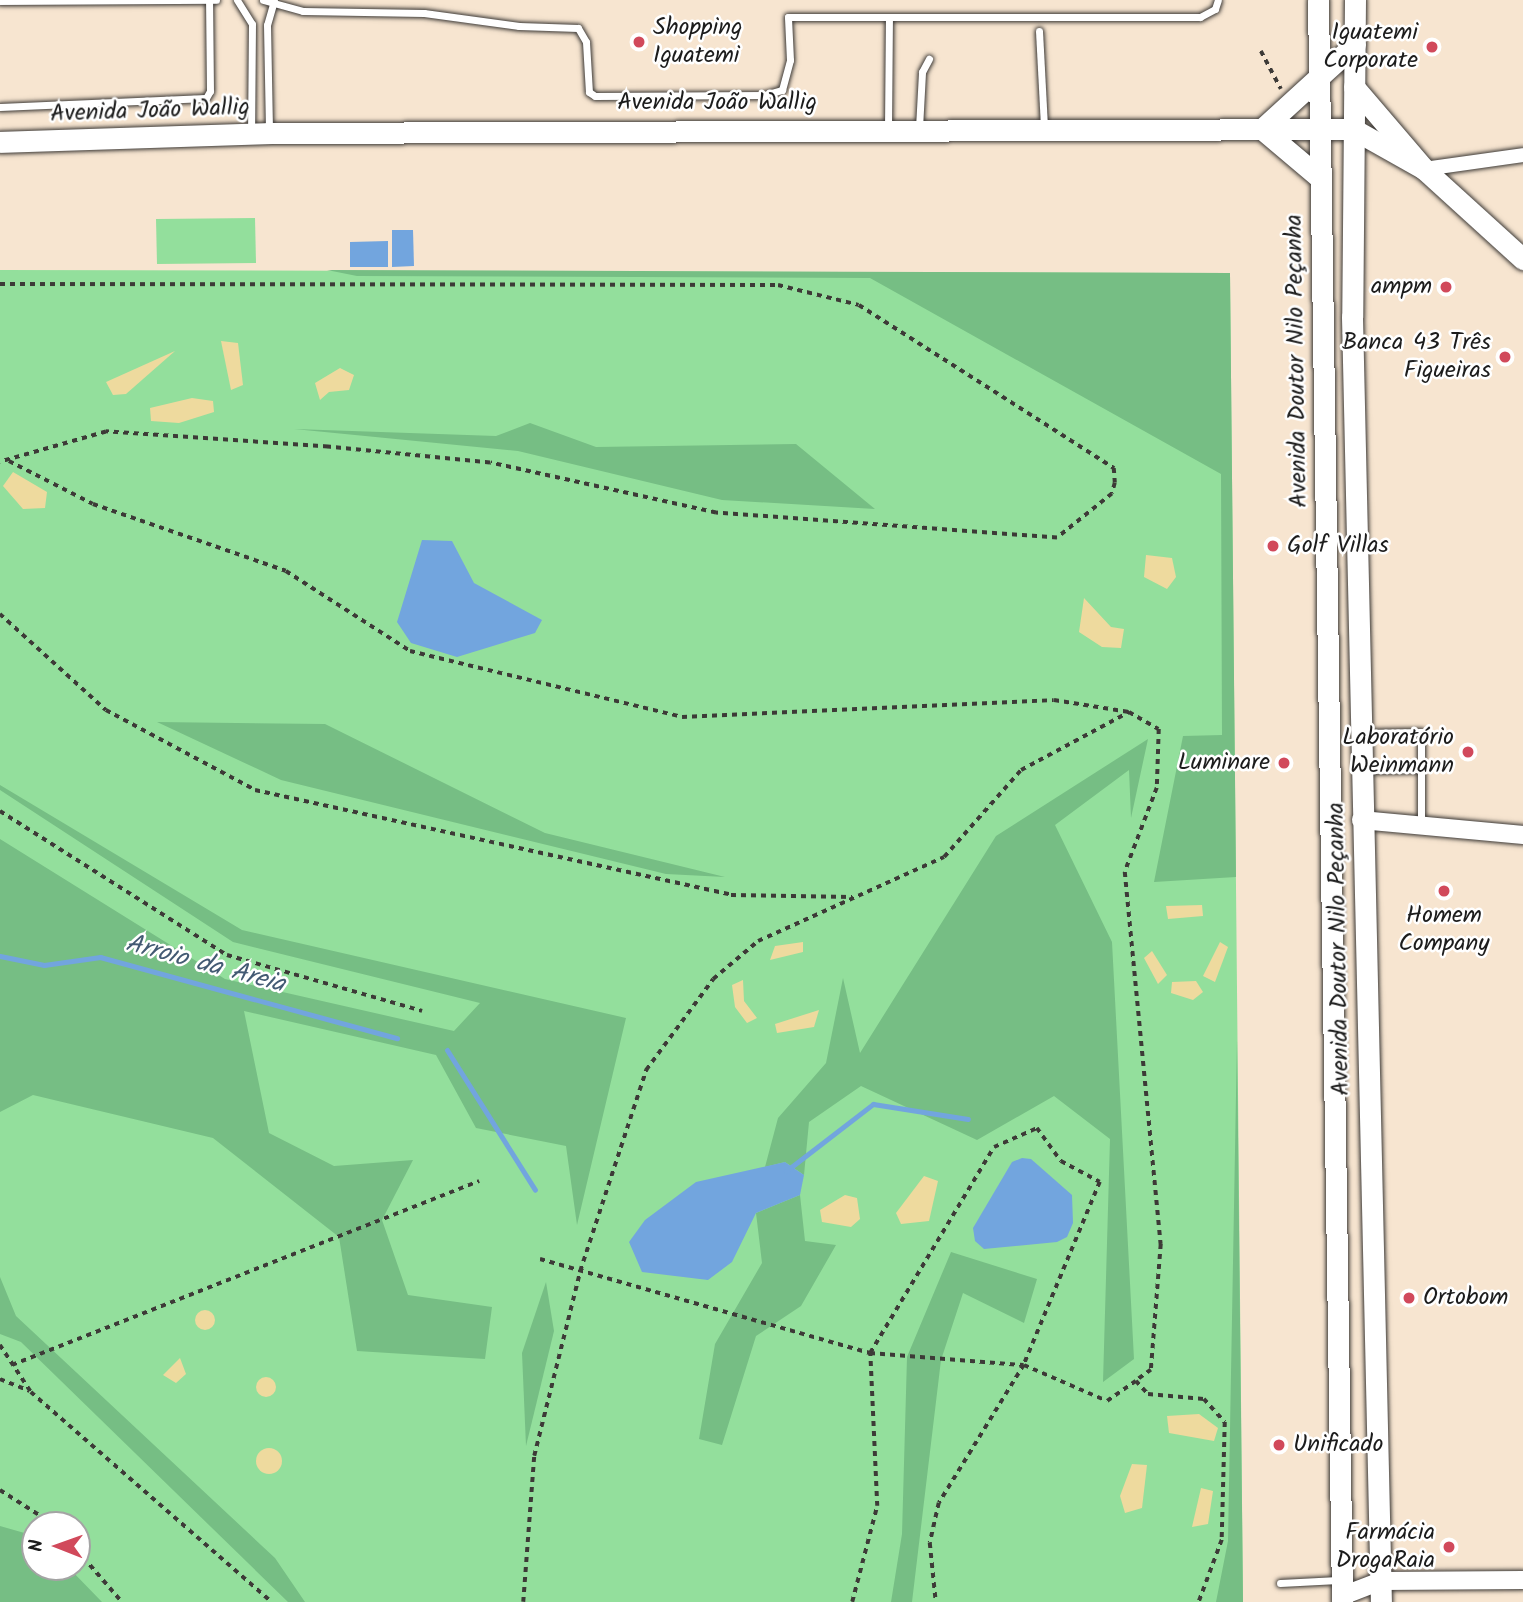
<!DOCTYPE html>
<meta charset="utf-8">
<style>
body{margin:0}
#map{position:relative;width:1523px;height:1602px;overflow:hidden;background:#f7e5d0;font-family:Kalam,sans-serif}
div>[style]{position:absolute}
.green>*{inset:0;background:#93df9c}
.forest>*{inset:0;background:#76be84}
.sand>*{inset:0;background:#eeda9e}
.round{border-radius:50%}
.water>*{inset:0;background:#72a5de}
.stream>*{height:5px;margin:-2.5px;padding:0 2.5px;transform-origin:2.5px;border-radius:2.5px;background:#72a5de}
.path>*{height:3.5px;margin-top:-1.75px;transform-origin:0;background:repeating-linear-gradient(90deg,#3d3a37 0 5px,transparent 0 10px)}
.roads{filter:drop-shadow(0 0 2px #3d3a37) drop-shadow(0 0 2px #3d3a37)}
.service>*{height:7px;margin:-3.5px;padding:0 3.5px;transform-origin:3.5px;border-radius:3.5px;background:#fff}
.minor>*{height:14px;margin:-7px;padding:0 7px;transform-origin:7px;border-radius:7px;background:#fff}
.tertiary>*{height:18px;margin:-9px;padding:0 9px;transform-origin:9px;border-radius:9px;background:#fff}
.secondary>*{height:21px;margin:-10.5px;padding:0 10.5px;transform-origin:10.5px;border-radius:10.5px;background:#fff}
.dots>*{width:19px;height:19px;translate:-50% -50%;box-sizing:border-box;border:4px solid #fff;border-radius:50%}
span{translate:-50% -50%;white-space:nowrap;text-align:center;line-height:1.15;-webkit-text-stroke:5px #fff;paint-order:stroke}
.poi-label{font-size:24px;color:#1c1c1c}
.left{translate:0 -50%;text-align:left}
.right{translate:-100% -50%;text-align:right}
.street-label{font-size:24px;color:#1c1c1c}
.water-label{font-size:26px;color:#435a73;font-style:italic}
.north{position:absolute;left:21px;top:1511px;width:70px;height:70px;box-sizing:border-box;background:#fff;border:2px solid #a4a4a4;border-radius:50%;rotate:271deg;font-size:19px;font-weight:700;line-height:28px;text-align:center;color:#1c1c1c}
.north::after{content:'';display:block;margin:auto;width:24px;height:32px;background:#d1495b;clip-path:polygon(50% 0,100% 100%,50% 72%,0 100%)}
</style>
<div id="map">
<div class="green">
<div style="clip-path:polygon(255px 218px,256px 263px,157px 264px,156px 219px)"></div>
<div style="clip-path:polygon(evenodd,0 270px,1230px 273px,1243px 1602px,0 1602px,0 270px,35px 1525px,77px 1525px,77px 1567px,35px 1567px,35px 1525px)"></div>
</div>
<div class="forest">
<div style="clip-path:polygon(327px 270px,1230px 273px,1236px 877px,1154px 882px,1183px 736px,1222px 735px,1221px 474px,870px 278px,357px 276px)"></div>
<div style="clip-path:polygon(530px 423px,596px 447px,796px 444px,875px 509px,722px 500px,518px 451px,294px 429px,496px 436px)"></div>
<div style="clip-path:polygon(157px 722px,325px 724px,545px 833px,725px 877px,666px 874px,281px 780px)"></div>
<div style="clip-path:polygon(1148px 739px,1131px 818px,1129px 770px,1055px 825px,1112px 942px,1134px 1359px,1103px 1382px,1110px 1139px,1054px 1096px,977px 1140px,861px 1086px,809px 1122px,804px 1175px,785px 1162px,765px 1167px,778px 1118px,826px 1063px,843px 978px,860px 1053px,996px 836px)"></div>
<div style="clip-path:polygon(0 785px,242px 930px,626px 1018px,577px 1225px,566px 1146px,476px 1128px,436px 1055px,244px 1011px,269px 1133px,334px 1166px,413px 1160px,382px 1220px,408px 1295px,492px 1307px,485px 1359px,357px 1351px,339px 1237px,213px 1138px,33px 1095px,0 1112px,0 839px,225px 979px,454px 1031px,480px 1003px,233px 942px,0 790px)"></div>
<div style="clip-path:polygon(1237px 1039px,1243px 1602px,1216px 1602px,1228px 1541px)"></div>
<div style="clip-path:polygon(800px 1195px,805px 1241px,836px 1245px,801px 1306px,756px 1336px,722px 1445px,699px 1439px,715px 1344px,762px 1263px,756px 1213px)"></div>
<div style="clip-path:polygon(951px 1252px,1037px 1279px,1024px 1323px,963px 1293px,941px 1360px,912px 1602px,891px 1602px,902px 1534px,907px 1357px)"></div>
<div style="clip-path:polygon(0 1277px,16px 1316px,275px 1558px,305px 1602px,288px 1602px,21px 1342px,0 1334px)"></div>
<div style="clip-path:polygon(546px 1282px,554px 1331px,526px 1446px,522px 1353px)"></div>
<div style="clip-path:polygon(0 1526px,35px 1536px,35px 1567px,68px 1567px,102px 1602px,0 1602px)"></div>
</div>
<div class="sand">
<div style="clip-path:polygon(221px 341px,238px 343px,243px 385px,231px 390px)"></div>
<div style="clip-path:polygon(175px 351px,126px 394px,113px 395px,106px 382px)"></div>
<div style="clip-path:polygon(340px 368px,354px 375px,349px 390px,329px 392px,320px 400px,315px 383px)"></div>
<div style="clip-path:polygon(192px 398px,213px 401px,214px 412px,179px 423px,151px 421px,150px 408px)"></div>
<div style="clip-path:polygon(13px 472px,47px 492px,45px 508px,23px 509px,3px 486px)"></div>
<div style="clip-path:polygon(1146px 555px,1172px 558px,1176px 577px,1167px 589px,1144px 577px)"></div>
<div style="clip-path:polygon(1084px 598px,1111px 627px,1124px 629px,1121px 648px,1102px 647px,1079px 632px)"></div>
<div style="clip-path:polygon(1202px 905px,1203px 916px,1168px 919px,1166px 906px)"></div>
<div style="clip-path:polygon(803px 942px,803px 952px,770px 960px,775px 946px)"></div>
<div style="clip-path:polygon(1220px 942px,1228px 947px,1215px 982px,1203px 976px)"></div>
<div style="clip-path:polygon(1152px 951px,1167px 975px,1158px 984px,1144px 958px)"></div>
<div style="clip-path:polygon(743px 980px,744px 1001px,757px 1018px,747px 1023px,735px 1007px,732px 985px)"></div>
<div style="clip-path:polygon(1196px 981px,1203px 992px,1193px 1000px,1171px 993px,1172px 982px)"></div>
<div style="clip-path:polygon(819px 1010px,814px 1027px,777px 1033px,775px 1024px)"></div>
<div style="clip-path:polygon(924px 1176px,938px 1181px,929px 1221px,901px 1224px,896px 1213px)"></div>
<div style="clip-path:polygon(845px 1195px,857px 1198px,860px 1219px,851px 1227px,822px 1222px,820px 1210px)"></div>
<div class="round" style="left:195px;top:1310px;width:20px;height:20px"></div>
<div style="clip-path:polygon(180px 1358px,186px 1374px,176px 1383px,163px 1375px)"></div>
<div class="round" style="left:256px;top:1377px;width:20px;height:20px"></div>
<div style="clip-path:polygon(1199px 1414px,1218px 1428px,1214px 1441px,1169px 1433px,1167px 1416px)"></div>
<div class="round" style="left:256px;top:1448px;width:26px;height:26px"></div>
<div style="clip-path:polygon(1132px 1464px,1147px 1465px,1142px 1508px,1125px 1513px,1120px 1496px)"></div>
<div style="clip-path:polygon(1201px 1488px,1213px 1491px,1208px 1524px,1192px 1527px)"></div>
</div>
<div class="water">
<div style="clip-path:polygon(392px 230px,413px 230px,414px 266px,392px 267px)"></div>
<div style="clip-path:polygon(388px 241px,388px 267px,350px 267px,350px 242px)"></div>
<div style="clip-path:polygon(422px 540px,452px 541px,474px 583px,542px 620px,535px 633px,457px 657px,411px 643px,397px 622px)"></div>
<div style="clip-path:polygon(1022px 1158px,1031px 1159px,1072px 1195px,1073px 1223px,1067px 1237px,1057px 1242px,984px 1249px,975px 1241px,973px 1228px,1012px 1162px)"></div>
<div style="clip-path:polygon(785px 1162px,804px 1175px,800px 1195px,756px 1213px,732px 1262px,708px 1280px,642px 1272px,629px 1242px,645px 1220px,696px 1182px)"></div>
</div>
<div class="stream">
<div style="left:0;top:956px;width:45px;rotate:11.6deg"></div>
<div style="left:44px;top:965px;width:57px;rotate:-8.1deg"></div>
<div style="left:100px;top:957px;width:308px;rotate:15.3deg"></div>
<div style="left:447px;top:1050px;width:165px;rotate:57.8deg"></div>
<div style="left:786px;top:1171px;width:110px;rotate:-37.6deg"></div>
<div style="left:873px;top:1104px;width:96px;rotate:9deg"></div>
</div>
<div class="path">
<div style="left:1261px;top:51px;width:43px;rotate:62.2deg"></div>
<div style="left:0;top:284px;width:778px;rotate:0.07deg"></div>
<div style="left:778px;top:285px;width:83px;rotate:13.9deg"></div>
<div style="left:859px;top:305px;width:303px;rotate:32.6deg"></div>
<div style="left:1114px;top:468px;width:15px;rotate:86deg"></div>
<div style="left:1115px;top:483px;width:11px;rotate:105deg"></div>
<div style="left:1112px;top:494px;width:70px;rotate:141.3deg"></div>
<div style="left:1057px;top:538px;width:342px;rotate:-175.8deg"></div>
<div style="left:716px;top:513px;width:231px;rotate:-167.5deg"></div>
<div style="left:490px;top:463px;width:163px;rotate:-174.4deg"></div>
<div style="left:328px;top:447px;width:223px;rotate:-176.1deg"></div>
<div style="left:106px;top:432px;width:110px;rotate:164.2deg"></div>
<div style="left:9px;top:461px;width:94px;rotate:27.1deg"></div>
<div style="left:93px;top:504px;width:204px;rotate:19.1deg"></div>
<div style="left:286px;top:571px;width:148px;rotate:32.8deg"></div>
<div style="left:410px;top:651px;width:280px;rotate:13.6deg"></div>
<div style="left:682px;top:717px;width:372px;rotate:-2.6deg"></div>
<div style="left:1054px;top:700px;width:76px;rotate:9.1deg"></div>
<div style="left:1129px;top:712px;width:34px;rotate:30deg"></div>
<div style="left:1159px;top:729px;width:59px;rotate:91.9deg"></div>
<div style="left:1157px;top:788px;width:90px;rotate:110.9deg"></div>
<div style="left:1125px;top:872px;width:374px;rotate:84.5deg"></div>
<div style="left:1161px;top:1244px;width:126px;rotate:94.5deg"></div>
<div style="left:1151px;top:1370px;width:19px;rotate:144deg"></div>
<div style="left:1136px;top:1381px;width:18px;rotate:47deg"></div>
<div style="left:1148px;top:1394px;width:56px;rotate:5.1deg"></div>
<div style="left:1204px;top:1399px;width:31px;rotate:48deg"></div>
<div style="left:1225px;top:1422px;width:118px;rotate:91.5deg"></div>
<div style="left:1222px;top:1540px;width:66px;rotate:110.4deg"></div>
<div style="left:0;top:614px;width:143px;rotate:42.2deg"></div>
<div style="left:106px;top:710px;width:169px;rotate:28.2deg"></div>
<div style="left:255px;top:790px;width:487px;rotate:12.4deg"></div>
<div style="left:731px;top:895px;width:121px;rotate:0.9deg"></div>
<div style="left:0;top:811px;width:269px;rotate:32.4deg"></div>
<div style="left:227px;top:955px;width:203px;rotate:16deg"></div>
<div style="left:540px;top:1259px;width:343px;rotate:15.9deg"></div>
<div style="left:870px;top:1353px;width:154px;rotate:4.5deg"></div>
<div style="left:1024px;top:1365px;width:90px;rotate:23.4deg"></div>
<div style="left:1107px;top:1401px;width:35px;rotate:-35deg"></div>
<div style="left:0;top:1345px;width:56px;rotate:56.6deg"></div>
<div style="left:31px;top:1392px;width:320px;rotate:41.1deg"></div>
<div style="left:12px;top:1365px;width:502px;rotate:-21.5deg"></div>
<div style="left:0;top:1379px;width:32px;rotate:22deg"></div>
<div style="left:0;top:1490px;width:65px;rotate:32.5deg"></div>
<div style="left:77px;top:1550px;width:69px;rotate:49.1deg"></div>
<div style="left:523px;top:1602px;width:146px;rotate:-85.7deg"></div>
<div style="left:534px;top:1456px;width:191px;rotate:-76deg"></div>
<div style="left:580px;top:1271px;width:212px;rotate:-71.8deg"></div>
<div style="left:646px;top:1070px;width:113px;rotate:-53.6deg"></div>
<div style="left:713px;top:979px;width:59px;rotate:-40.2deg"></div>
<div style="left:758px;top:941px;width:204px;rotate:-24.3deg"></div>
<div style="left:944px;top:857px;width:116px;rotate:-48.5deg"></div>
<div style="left:1021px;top:770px;width:123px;rotate:-28.2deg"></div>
<div style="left:852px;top:1602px;width:99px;rotate:-75.4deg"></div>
<div style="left:877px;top:1506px;width:153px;rotate:-92.6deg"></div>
<div style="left:870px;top:1353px;width:240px;rotate:-59deg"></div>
<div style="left:994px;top:1147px;width:47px;rotate:-23.8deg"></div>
<div style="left:1037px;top:1128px;width:41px;rotate:54deg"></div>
<div style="left:1061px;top:1161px;width:44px;rotate:28.3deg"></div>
<div style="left:1100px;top:1182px;width:198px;rotate:112.6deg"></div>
<div style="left:1024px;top:1365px;width:162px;rotate:121.6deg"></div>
<div style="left:939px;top:1503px;width:41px;rotate:102.7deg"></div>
<div style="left:930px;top:1543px;width:59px;rotate:84.2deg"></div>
</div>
<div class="roads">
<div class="service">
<div style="left:237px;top:0;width:28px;rotate:58deg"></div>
<div style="left:252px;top:24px;width:106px;rotate:90.5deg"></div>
<div style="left:263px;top:0;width:41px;rotate:15.4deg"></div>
<div style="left:303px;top:11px;width:121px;rotate:0.9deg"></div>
<div style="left:424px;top:13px;width:96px;rotate:7.8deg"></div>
<div style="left:519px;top:26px;width:59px;rotate:1.9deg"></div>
<div style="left:578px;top:28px;width:16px;rotate:60deg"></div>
<div style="left:586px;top:42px;width:50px;rotate:86.6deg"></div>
<div style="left:589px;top:92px;width:7px;rotate:34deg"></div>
<div style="left:595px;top:96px;width:169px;rotate:-0.3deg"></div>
<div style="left:764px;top:95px;width:19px;rotate:-16deg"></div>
<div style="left:782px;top:90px;width:31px;rotate:-75deg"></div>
<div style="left:790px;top:60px;width:43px;rotate:-92.7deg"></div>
<div style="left:788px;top:17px;width:412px"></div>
<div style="left:1200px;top:17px;width:17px;rotate:-28deg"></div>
<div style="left:1215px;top:9px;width:9px;rotate:-72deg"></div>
<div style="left:0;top:1px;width:216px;rotate:-0.3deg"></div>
<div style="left:1039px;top:31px;width:97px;rotate:87deg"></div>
<div style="left:0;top:107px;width:206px;rotate:-2.5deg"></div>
<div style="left:206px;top:98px;width:8px;rotate:-60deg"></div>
<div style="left:210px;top:91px;width:91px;rotate:-90.6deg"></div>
<div style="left:888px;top:128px;width:111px;rotate:-89.5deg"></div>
<div style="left:919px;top:128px;width:56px;rotate:-86.9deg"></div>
<div style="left:922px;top:72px;width:15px;rotate:-62deg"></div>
<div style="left:269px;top:129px;width:104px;rotate:-91.1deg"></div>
<div style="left:267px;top:25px;width:25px;rotate:-74deg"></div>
<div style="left:1364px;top:733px;width:57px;rotate:-1deg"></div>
<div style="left:1421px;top:732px;width:92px;rotate:90deg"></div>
<div style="left:1365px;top:770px;width:56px;rotate:-1deg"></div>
<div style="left:1280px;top:1583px;width:58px;rotate:-3deg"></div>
</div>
<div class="minor">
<div style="left:1424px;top:169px;width:100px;rotate:-8deg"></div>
</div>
<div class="tertiary">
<div style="left:1361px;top:820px;width:163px;rotate:5.3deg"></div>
<div style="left:1342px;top:1596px;width:42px;rotate:-21deg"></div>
<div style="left:1381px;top:1581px;width:142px;rotate:-0.4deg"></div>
</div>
<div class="secondary">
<div style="left:1318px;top:0;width:1602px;rotate:89.14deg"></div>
<div style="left:1355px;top:0;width:317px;rotate:90.5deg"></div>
<div style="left:1352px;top:317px;width:1285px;rotate:88.71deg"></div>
<div style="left:1354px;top:87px;width:108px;rotate:49.5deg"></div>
<div style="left:1424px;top:169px;width:134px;rotate:42.3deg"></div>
<div style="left:1262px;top:129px;width:126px;rotate:-42.4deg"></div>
<div style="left:1262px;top:129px;width:76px;rotate:40.2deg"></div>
<div style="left:0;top:142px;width:269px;rotate:-1.9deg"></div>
<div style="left:269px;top:133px;width:1084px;rotate:-0.21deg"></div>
<div style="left:1353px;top:129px;width:81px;rotate:29.4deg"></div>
</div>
</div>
<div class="dots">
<div style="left:639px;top:42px;background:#d1495b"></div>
<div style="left:1432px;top:47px;background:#d1495b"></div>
<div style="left:1446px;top:287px;background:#d1495b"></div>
<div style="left:1505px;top:357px;background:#d1495b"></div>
<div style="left:1273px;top:546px;background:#d1495b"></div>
<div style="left:1468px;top:752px;background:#d1495b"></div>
<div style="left:1284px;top:763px;background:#d1495b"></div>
<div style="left:1444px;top:891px;background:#d1495b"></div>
<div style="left:1409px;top:1298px;background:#d1495b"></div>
<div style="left:1279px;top:1445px;background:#d1495b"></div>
<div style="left:1449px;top:1547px;background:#d1495b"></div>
</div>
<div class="poi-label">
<span class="left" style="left:653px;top:42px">Shopping<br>Iguatemi</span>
<span class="right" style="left:1418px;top:47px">Iguatemi<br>Corporate</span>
<span class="right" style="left:1432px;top:287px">ampm</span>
<span class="right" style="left:1491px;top:357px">Banca 43 Três<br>Figueiras</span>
<span class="left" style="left:1287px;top:546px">Golf Villas</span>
<span class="right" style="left:1454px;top:752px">Laboratório<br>Weinmann</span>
<span class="right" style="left:1270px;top:763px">Luminare</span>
<span style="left:1444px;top:930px">Homem<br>Company</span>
<span class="left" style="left:1423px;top:1298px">Ortobom</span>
<span class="left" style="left:1293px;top:1445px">Unificado</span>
<span class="right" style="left:1435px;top:1547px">Farmácia<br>DrogaRaia</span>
</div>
<div class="street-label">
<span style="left:717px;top:103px">Avenida João Wallig</span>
<span style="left:150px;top:111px;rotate:-2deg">Avenida João Wallig</span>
<span style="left:1297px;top:361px;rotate:-91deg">Avenida Doutor Nilo Peçanha</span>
<span style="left:1339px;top:949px;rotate:-91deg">Avenida Doutor Nilo Peçanha</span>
</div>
<div class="water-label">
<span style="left:205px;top:965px;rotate:15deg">Arroio da Areia</span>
</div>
<div class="north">N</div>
</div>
